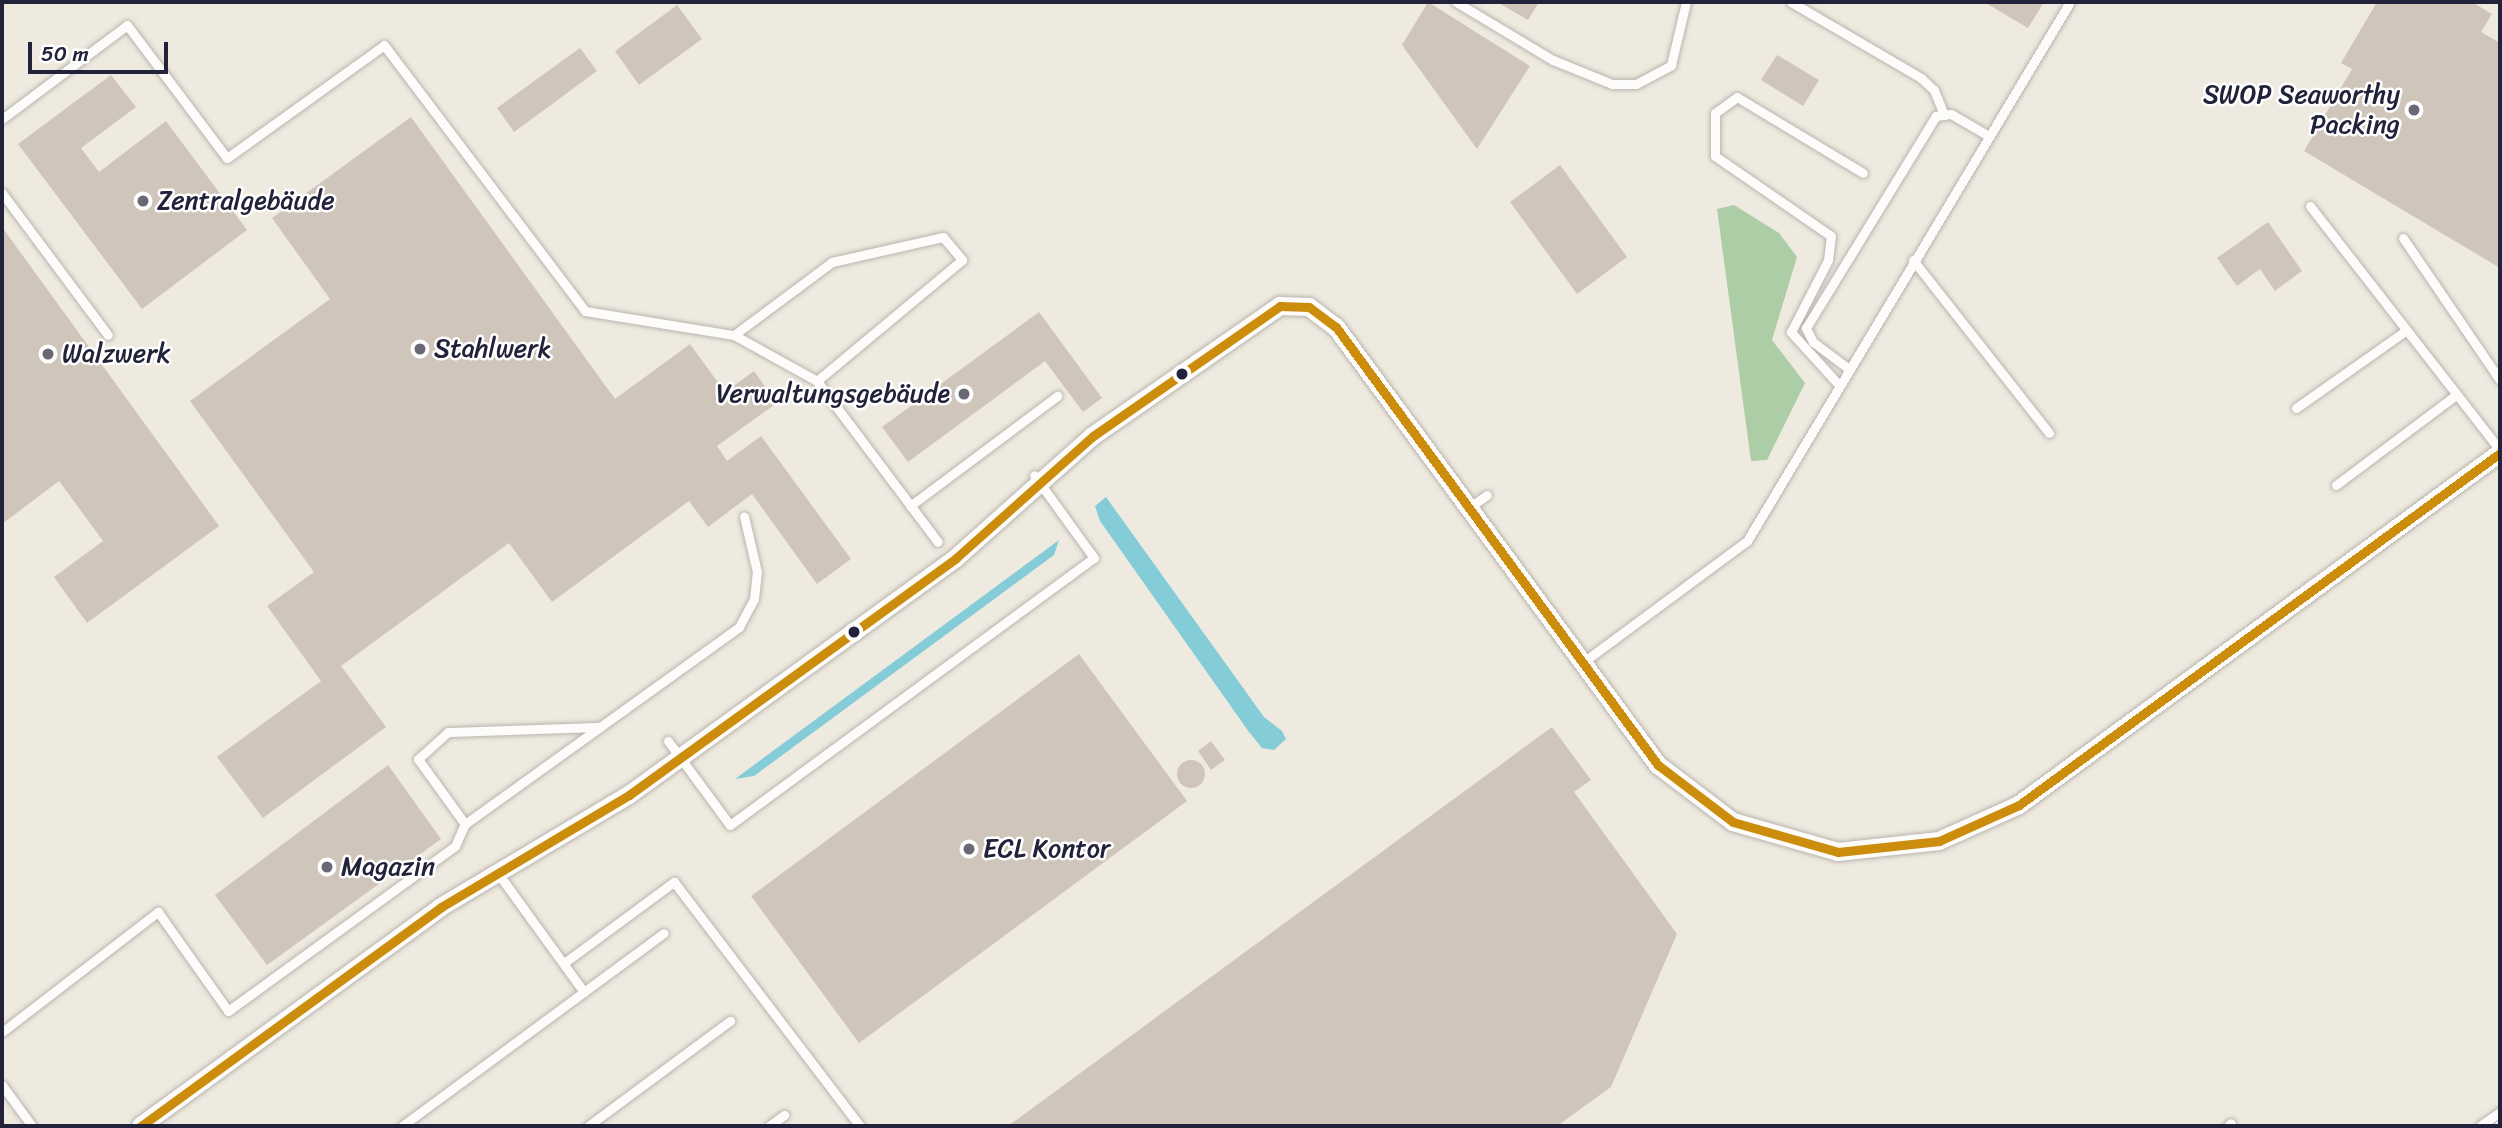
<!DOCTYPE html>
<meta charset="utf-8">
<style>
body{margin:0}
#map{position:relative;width:2502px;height:1128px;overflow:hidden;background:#efeadf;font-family:Sriracha,sans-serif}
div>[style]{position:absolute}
.forest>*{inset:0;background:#accda5}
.water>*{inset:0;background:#85ccd9}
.building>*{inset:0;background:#d0c5ba}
.round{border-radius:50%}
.roads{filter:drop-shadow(0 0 2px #b8b5b0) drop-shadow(0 0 2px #b8b5b0)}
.lane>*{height:9px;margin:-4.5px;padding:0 4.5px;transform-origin:4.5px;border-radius:4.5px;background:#fdfcfa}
.street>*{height:18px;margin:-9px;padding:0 9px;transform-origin:9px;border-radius:9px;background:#fdfcfa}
.bus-1>*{height:9px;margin:-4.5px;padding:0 4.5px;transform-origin:4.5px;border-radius:4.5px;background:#cc8c0c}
.dots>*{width:19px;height:19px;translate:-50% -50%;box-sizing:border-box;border:4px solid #fff;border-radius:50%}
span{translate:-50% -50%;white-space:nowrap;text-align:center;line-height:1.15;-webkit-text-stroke:5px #fff;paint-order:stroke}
.poi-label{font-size:26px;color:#22223b}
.right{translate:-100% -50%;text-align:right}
.left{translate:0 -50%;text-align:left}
.frame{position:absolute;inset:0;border:4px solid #22223b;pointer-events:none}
.scale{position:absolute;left:28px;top:42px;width:140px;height:32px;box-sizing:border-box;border:4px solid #22223b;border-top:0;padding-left:9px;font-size:21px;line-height:24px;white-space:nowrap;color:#22223b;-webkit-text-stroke:5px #fff;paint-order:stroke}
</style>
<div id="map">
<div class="forest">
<div style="clip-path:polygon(1734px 205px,1779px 233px,1797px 257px,1772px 340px,1805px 383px,1767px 460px,1751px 461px,1717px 209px)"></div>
</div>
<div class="water">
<div style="clip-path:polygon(1106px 497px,1264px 717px,1282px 731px,1286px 739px,1274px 750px,1262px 748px,1249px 732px,1100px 521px,1095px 506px)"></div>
<div style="clip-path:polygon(1059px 540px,1054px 555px,754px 776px,735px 779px)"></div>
</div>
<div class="building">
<div style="clip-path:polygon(1428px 2px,1530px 66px,1477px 149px,1402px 45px)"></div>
<div style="clip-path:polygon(1497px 2px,1539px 2px,1528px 20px)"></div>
<div style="clip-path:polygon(1984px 2px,2044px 2px,2028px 28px)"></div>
<div style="clip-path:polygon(2377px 2px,2472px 2px,2492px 14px,2481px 32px,2500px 43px,2500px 268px,2304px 151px,2352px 69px,2341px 63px)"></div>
<div style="clip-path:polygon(677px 5px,702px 39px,639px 85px,615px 51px)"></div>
<div style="clip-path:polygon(580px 48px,597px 71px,514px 132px,497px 108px)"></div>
<div style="clip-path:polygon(1777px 55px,1819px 80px,1803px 106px,1761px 80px)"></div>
<div style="clip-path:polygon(111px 75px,136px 107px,81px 148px,99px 172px,166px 121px,247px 230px,142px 309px,18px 144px)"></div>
<div style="clip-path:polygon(411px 117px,615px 399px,690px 344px,725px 392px,754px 371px,777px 403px,717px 446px,727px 461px,761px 436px,851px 559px,817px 584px,752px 494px,708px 527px,689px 501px,552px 602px,509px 543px,341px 666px,386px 727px,263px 818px,217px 757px,321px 681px,267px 606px,314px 572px,190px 401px,330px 299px,272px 218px)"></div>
<div style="clip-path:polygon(1560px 165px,1627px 257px,1577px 294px,1510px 202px)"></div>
<div style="clip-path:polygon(2268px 222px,2302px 271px,2275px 291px,2260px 269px,2237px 286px,2217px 258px)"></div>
<div style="clip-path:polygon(2px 227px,219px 526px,87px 623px,54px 577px,103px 541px,59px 481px,2px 524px)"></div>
<div style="clip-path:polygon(1039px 312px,1102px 398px,1083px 412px,1045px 361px,908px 462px,882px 427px)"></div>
<div style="clip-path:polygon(1079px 654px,1187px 801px,859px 1043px,751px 896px)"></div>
<div style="clip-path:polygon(1552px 727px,1591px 780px,1574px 792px,1677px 934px,1611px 1087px,1557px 1126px,1008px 1126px)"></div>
<div style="clip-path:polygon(1211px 741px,1225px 760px,1211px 770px,1198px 751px)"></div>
<div class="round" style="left:1177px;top:760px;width:28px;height:28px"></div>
<div style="clip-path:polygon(388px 765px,441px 839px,267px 965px,215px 895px)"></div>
</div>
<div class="roads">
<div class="lane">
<div style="left:1456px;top:2px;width:113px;rotate:30.9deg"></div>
<div style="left:1553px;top:60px;width:64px;rotate:22.1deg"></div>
<div style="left:1612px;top:84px;width:24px"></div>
<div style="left:1636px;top:84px;width:40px;rotate:-28deg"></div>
<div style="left:1671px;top:65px;width:65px;rotate:-76.6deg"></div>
<div style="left:1791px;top:2px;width:151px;rotate:30.3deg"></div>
<div style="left:1921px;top:78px;width:18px;rotate:43deg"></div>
<div style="left:1934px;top:90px;width:27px;rotate:68deg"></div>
<div style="left:2px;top:119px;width:156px;rotate:-36.9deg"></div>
<div style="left:127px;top:25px;width:166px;rotate:53.1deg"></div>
<div style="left:227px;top:158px;width:193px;rotate:-35.7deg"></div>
<div style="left:384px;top:45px;width:333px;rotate:52.9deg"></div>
<div style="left:585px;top:311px;width:151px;rotate:9.2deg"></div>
<div style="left:734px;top:335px;width:95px;rotate:29deg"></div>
<div style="left:817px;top:381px;width:201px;rotate:53.1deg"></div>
<div style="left:2px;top:193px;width:177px;rotate:53.3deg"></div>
<div style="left:2310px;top:206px;width:309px;rotate:52.1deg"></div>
<div style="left:2403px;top:238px;width:172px;rotate:55.7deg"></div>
<div style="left:1913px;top:260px;width:220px;rotate:51.8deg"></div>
<div style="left:734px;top:335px;width:122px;rotate:-36.7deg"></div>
<div style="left:832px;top:262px;width:114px;rotate:-12.7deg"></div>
<div style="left:943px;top:237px;width:30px;rotate:50deg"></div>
<div style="left:962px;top:260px;width:189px;rotate:140.2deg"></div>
<div style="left:1849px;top:369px;width:45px;rotate:-143.1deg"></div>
<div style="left:1813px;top:342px;width:16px;rotate:-117deg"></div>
<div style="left:1806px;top:328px;width:249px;rotate:-58.5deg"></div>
<div style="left:1936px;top:116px;width:15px;rotate:-8deg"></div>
<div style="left:1951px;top:114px;width:42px;rotate:30.3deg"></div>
<div style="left:1839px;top:385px;width:72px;rotate:-132.2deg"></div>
<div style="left:1791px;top:332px;width:81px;rotate:-62.8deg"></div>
<div style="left:1828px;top:260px;width:24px;rotate:-83deg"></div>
<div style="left:1831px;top:236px;width:141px;rotate:-145.4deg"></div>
<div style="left:1715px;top:156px;width:43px;rotate:-90deg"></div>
<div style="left:1715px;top:113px;width:27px;rotate:-36deg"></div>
<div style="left:1737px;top:97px;width:147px;rotate:31.1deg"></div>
<div style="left:2296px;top:408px;width:133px;rotate:-35.2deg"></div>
<div style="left:2336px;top:485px;width:151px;rotate:-36.9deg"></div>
<div style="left:910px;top:506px;width:184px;rotate:-36.8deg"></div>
<div style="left:1469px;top:508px;width:22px;rotate:-36deg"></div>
<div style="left:1582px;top:663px;width:205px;rotate:-36.5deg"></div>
<div style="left:1747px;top:541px;width:628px;rotate:-59.07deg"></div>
<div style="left:668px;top:741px;width:104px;rotate:53.6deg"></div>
<div style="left:730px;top:825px;width:451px;rotate:-36.3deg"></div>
<div style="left:1094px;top:558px;width:102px;rotate:-125.9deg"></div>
<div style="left:465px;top:824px;width:80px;rotate:-125.9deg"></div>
<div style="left:418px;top:759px;width:40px;rotate:-42deg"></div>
<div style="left:448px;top:732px;width:151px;rotate:-1.9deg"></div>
<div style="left:497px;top:872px;width:148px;rotate:54.1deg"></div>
<div style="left:564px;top:963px;width:137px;rotate:-36.4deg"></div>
<div style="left:674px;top:882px;width:307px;rotate:52.7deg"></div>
<div style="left:2px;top:1032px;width:197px;rotate:-37.6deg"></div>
<div style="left:158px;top:912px;width:121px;rotate:54.7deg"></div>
<div style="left:228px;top:1011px;width:281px;rotate:-36deg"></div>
<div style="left:455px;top:846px;width:24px;rotate:-66deg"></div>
<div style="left:465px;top:824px;width:337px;rotate:-35.7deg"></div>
<div style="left:739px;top:627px;width:32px;rotate:-62deg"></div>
<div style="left:754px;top:599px;width:27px;rotate:-84deg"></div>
<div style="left:757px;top:572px;width:57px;rotate:-103.1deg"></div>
<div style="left:2px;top:1085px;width:51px;rotate:53.8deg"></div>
<div style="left:402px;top:1126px;width:325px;rotate:-36.4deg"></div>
<div style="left:588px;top:1126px;width:177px;rotate:-36.5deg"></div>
<div style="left:769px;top:1126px;width:19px;rotate:-36deg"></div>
<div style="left:2228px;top:1126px;width:4px;rotate:-45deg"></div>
<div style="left:2480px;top:1126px;width:24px;rotate:-35deg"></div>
<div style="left:2498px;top:1126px;width:3px;rotate:-45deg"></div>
</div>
<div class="street">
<div style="left:141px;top:1126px;width:371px;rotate:-36.1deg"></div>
<div style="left:441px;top:907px;width:219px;rotate:-30.8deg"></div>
<div style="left:629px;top:795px;width:404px;rotate:-35.9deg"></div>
<div style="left:956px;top:558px;width:183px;rotate:-41.7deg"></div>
<div style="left:1093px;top:436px;width:228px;rotate:-34.8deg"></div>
<div style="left:1280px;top:306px;width:29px;rotate:2deg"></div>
<div style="left:1309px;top:307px;width:34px;rotate:37deg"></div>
<div style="left:1336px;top:327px;width:544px;rotate:53.68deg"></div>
<div style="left:1658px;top:765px;width:94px;rotate:37.2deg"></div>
<div style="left:1733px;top:822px;width:109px;rotate:15.9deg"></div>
<div style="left:1838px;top:852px;width:102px;rotate:-6.2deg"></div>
<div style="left:1939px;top:841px;width:88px;rotate:-24.2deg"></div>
<div style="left:2019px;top:805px;width:596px;rotate:-36.2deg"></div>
</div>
</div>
<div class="bus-1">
<div style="left:141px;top:1126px;width:371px;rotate:-36.1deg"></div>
<div style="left:441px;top:907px;width:219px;rotate:-30.8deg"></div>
<div style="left:629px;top:795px;width:404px;rotate:-35.9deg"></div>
<div style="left:956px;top:558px;width:183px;rotate:-41.7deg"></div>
<div style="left:1093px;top:436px;width:228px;rotate:-34.8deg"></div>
<div style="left:1280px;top:306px;width:29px;rotate:2deg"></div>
<div style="left:1309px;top:307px;width:34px;rotate:37deg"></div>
<div style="left:1336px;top:327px;width:544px;rotate:53.68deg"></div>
<div style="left:1658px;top:765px;width:94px;rotate:37.2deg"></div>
<div style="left:1733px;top:822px;width:109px;rotate:15.9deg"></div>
<div style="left:1838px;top:852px;width:102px;rotate:-6.2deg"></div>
<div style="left:1939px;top:841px;width:88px;rotate:-24.2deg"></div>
<div style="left:2019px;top:805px;width:596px;rotate:-36.2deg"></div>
</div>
<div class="dots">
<div style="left:2414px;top:110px;background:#6a6874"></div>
<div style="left:143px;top:201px;background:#6a6874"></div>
<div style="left:420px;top:349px;background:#6a6874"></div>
<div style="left:48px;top:354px;background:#6a6874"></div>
<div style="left:1182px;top:374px;background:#22223b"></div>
<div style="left:964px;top:394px;background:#6a6874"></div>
<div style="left:854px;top:632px;background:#22223b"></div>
<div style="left:969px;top:849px;background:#6a6874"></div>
<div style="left:327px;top:867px;background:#6a6874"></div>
</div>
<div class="poi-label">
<span class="right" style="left:2400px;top:110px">SWOP Seaworthy<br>Packing</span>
<span class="left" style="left:157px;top:201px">Zentralgebäude</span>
<span class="left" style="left:434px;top:349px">Stahlwerk</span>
<span class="left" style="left:62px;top:354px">Walzwerk</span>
<span class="right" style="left:950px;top:394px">Verwaltungsgebäude</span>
<span class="left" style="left:983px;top:849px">ECL Kontor</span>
<span class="left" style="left:341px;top:867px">Magazin</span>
</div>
<div class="frame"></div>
<div class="scale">50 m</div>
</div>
